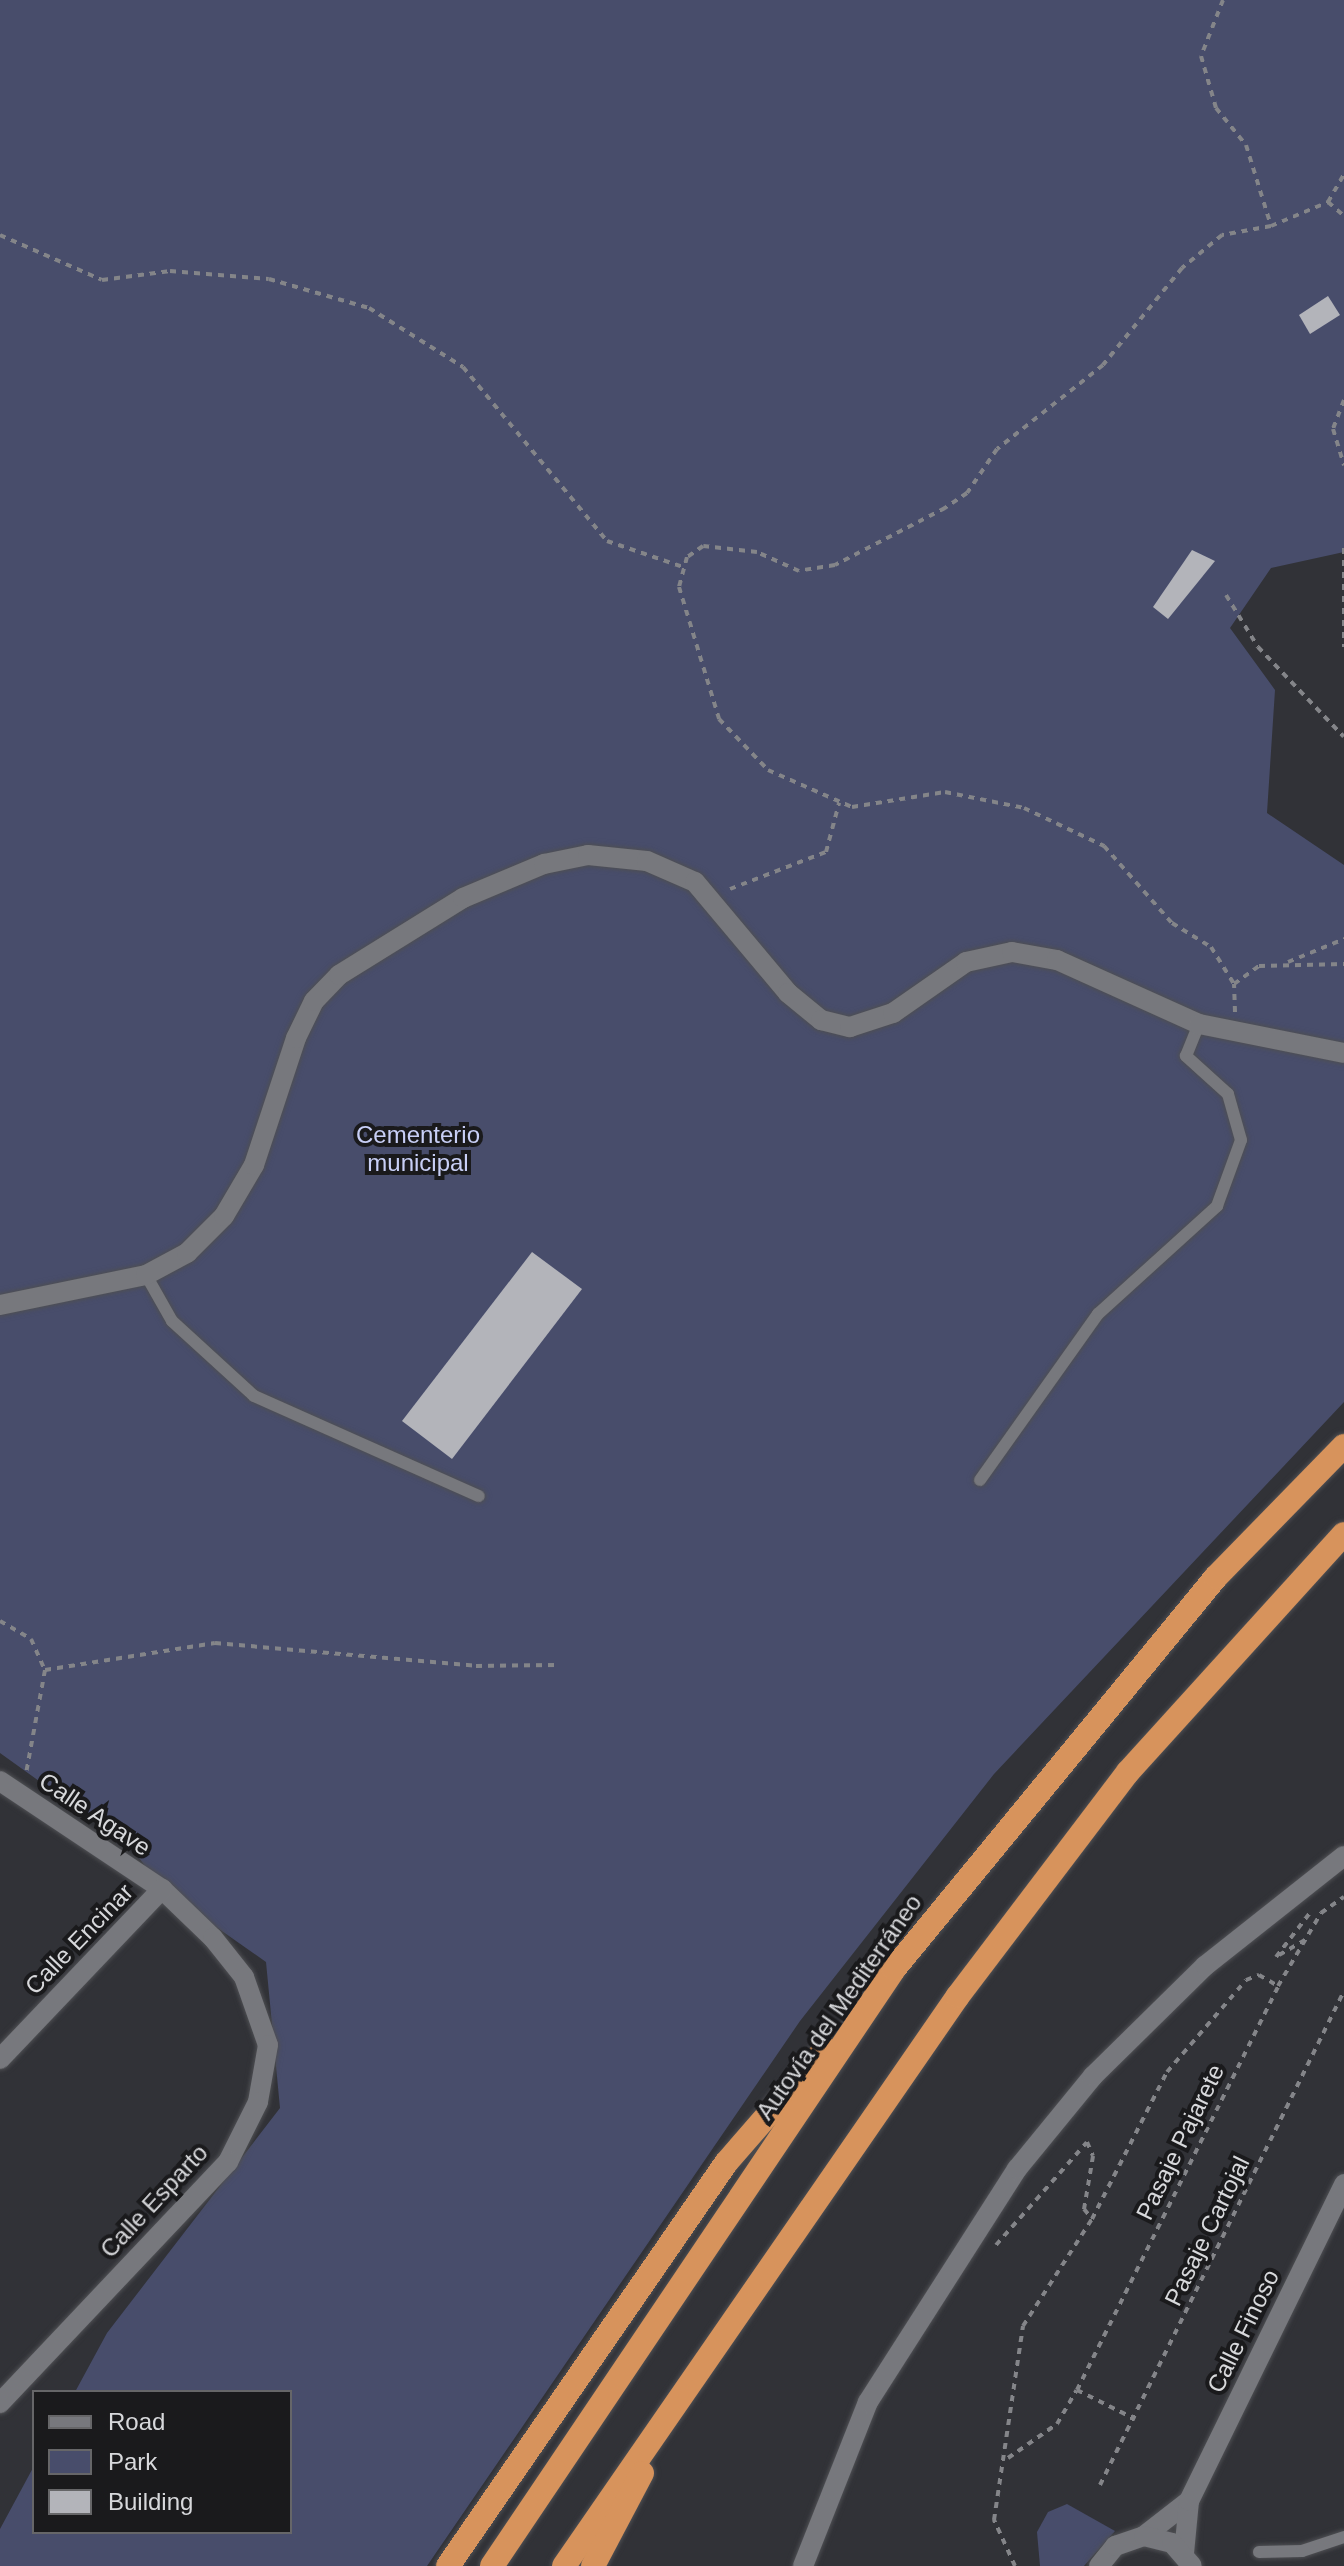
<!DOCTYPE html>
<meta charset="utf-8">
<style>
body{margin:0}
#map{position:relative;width:1344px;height:2566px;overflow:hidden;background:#313237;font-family:Arial,sans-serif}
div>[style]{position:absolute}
.green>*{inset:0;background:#484d6b}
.building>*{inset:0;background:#b3b4ba}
.path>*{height:4px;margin-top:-2px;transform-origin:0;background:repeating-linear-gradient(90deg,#848589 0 6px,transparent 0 12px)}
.roads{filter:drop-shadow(0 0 2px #4e4f53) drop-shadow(0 0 2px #4e4f53)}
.service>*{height:12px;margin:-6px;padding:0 6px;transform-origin:6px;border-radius:6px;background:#77787d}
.minor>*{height:20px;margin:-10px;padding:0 10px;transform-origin:10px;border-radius:10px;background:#77787d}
.tertiary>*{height:20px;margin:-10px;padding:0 10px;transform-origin:10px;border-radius:10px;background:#77787d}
.motorway>*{height:24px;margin:-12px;padding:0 12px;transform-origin:12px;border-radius:12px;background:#d7935c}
span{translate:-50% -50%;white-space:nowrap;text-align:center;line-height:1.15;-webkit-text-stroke:8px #1a1a1c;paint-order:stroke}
.park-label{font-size:24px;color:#c8cff6}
.street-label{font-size:24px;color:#d7d8db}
.legend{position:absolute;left:32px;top:2390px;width:260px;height:144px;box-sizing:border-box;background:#1a1a1c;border:2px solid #666668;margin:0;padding:10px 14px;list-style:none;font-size:24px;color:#d7d8db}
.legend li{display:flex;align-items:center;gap:16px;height:40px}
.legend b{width:40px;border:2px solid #666668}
</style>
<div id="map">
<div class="green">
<div style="clip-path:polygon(0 0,1344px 0,1344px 552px,1271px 568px,1230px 628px,1275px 690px,1267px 813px,1344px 865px,1344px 1402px,994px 1774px,800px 2021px,427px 2566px,0 2566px,0 2529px,34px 2466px,34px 2532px,290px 2532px,290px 2392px,75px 2392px,107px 2333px,280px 2108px,266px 1962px,162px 1889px,131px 1847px,0 1753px)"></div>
<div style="clip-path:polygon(1067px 2504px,1115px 2531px,1084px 2566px,1040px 2566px,1037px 2532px,1048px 2512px)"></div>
</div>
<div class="building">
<div style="clip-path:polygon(1328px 296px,1340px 315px,1310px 334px,1299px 315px)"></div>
<div style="clip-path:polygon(1192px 550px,1215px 561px,1168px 619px,1153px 607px)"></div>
<div style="clip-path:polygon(532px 1252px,582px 1289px,452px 1459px,402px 1421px)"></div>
</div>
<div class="path">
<div style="left:1223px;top:0;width:60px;rotate:111.4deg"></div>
<div style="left:1201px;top:56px;width:54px;rotate:73.9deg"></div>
<div style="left:1216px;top:108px;width:48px;rotate:51deg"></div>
<div style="left:1246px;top:145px;width:85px;rotate:72.8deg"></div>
<div style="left:1271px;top:226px;width:50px;rotate:169.6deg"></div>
<div style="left:1222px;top:235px;width:52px;rotate:140.5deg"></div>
<div style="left:1182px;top:268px;width:125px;rotate:129.2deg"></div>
<div style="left:1103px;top:365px;width:135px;rotate:141.6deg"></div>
<div style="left:997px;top:449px;width:53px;rotate:124.3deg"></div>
<div style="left:967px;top:493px;width:27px;rotate:146deg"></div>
<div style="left:945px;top:508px;width:124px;rotate:152.6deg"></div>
<div style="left:835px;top:565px;width:36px;rotate:171deg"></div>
<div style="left:799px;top:571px;width:46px;rotate:-155.7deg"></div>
<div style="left:757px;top:552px;width:54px;rotate:-173.7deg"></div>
<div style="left:703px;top:546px;width:19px;rotate:145deg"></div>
<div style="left:687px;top:557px;width:31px;rotate:105deg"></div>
<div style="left:679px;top:587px;width:138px;rotate:73.1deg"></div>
<div style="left:719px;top:719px;width:71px;rotate:46.1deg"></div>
<div style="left:768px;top:770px;width:92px;rotate:23.8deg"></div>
<div style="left:852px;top:807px;width:94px;rotate:-9.2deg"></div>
<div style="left:945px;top:792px;width:81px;rotate:11.4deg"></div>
<div style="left:1024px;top:808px;width:89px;rotate:25.4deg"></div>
<div style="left:1104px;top:846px;width:103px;rotate:48.6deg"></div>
<div style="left:1172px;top:923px;width:46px;rotate:31.6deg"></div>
<div style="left:1211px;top:947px;width:44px;rotate:58.1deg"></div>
<div style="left:1328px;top:202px;width:21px;rotate:41deg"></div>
<div style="left:1271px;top:226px;width:62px;rotate:-22.8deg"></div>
<div style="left:1328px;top:202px;width:32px;rotate:-60deg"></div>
<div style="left:0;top:235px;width:111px;rotate:23.8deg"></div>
<div style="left:102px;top:280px;width:69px;rotate:-7.5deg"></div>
<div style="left:170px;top:271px;width:99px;rotate:4.6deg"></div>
<div style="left:269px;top:279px;width:104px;rotate:16.2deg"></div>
<div style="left:369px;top:308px;width:111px;rotate:32.1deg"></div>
<div style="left:463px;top:367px;width:226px;rotate:50.4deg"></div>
<div style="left:607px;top:541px;width:80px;rotate:18.9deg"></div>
<div style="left:1344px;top:400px;width:31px;rotate:111deg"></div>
<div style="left:1333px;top:429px;width:38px;rotate:73deg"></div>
<div style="left:1344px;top:548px;width:99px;rotate:90deg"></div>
<div style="left:1226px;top:595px;width:61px;rotate:58.4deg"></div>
<div style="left:1258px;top:647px;width:124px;rotate:46.3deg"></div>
<div style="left:730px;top:889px;width:103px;rotate:-21.1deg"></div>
<div style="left:826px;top:852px;width:51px;rotate:-75.1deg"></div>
<div style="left:1288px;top:962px;width:61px;rotate:-22.3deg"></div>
<div style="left:1235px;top:1012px;width:28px;rotate:-92deg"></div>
<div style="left:1234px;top:984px;width:31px;rotate:-36deg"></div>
<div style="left:1259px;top:966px;width:85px;rotate:-1.3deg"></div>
<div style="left:0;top:1621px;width:36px;rotate:30deg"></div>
<div style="left:31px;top:1639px;width:34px;rotate:66deg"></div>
<div style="left:45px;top:1670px;width:106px;rotate:100.4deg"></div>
<div style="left:45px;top:1670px;width:172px;rotate:-9deg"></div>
<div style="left:215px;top:1643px;width:262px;rotate:5deg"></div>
<div style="left:476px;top:1666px;width:81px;rotate:-0.7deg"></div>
<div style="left:1305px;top:1940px;width:34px;rotate:150deg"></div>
<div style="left:1276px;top:1957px;width:59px;rotate:-52.5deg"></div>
<div style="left:996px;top:2245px;width:137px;rotate:-48.5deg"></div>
<div style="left:1087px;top:2142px;width:15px;rotate:67deg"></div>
<div style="left:1093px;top:2156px;width:54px;rotate:99.6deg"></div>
<div style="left:1084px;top:2209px;width:13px;rotate:51deg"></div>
<div style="left:1077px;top:2390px;width:65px;rotate:26.6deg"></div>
<div style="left:1008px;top:2458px;width:60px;rotate:-34.8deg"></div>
<div style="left:1057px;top:2424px;width:39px;rotate:-60deg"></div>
<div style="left:1077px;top:2390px;width:451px;rotate:-63.5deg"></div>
<div style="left:1278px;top:1986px;width:85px;rotate:-59.5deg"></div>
<div style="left:1321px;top:1913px;width:28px;rotate:-35deg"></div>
<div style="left:1100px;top:2485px;width:551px;rotate:-63.71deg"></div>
<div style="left:1015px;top:2566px;width:51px;rotate:-114.5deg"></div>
<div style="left:994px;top:2520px;width:196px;rotate:-81.5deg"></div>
<div style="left:1023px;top:2326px;width:127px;rotate:-57.2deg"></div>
<div style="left:1092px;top:2219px;width:165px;rotate:-63deg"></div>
<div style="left:1167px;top:2072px;width:121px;rotate:-49.3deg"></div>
<div style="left:1246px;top:1980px;width:14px;rotate:-21deg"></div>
<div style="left:1259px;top:1975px;width:22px;rotate:30deg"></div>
</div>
<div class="roads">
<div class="service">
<div style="left:146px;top:1275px;width:53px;rotate:60.5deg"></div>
<div style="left:172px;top:1321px;width:111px;rotate:42.4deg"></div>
<div style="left:254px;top:1396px;width:246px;rotate:24deg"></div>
<div style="left:980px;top:1480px;width:204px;rotate:-54.6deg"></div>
<div style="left:1098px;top:1314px;width:161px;rotate:-42.2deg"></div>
<div style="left:1217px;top:1206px;width:70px;rotate:-70deg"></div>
<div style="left:1241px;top:1140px;width:48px;rotate:-105.8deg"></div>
<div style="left:1228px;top:1094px;width:57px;rotate:-137.9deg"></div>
<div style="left:1186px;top:1056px;width:35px;rotate:-68deg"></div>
<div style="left:1259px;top:2552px;width:43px;rotate:-1.3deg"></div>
<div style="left:1302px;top:2551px;width:44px;rotate:-18.4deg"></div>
</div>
<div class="minor">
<div style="left:0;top:1305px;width:149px;rotate:-11.6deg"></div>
<div style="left:146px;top:1275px;width:47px;rotate:-28.2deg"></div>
<div style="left:187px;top:1253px;width:52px;rotate:-45deg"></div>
<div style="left:224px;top:1216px;width:59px;rotate:-59.5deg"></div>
<div style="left:254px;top:1165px;width:134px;rotate:-71.7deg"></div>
<div style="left:296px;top:1038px;width:41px;rotate:-64.1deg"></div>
<div style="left:314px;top:1001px;width:36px;rotate:-46deg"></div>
<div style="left:339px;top:975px;width:146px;rotate:-31.8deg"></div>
<div style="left:463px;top:898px;width:88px;rotate:-22.8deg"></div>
<div style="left:544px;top:864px;width:45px;rotate:-11.6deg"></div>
<div style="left:588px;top:855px;width:59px;rotate:5.8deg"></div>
<div style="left:647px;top:861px;width:52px;rotate:23.6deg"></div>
<div style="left:695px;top:882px;width:145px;rotate:50deg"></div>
<div style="left:788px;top:993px;width:43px;rotate:39.3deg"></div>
<div style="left:821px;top:1020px;width:30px;rotate:14deg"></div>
<div style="left:850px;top:1027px;width:45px;rotate:-18deg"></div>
<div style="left:893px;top:1013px;width:89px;rotate:-34.9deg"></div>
<div style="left:966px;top:962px;width:47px;rotate:-12.3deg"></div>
<div style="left:1012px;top:952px;width:46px;rotate:10.1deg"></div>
<div style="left:1057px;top:960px;width:156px;rotate:24.3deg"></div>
<div style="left:1199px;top:1024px;width:148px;rotate:11.3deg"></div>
<div style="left:0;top:1781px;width:195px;rotate:33.7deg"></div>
<div style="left:162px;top:1889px;width:71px;rotate:43.9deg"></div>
<div style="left:213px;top:1938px;width:50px;rotate:51.5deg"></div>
<div style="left:244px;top:1977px;width:72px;rotate:70.6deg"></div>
<div style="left:268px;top:2045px;width:58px;rotate:100deg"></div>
<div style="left:258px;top:2102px;width:67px;rotate:116.6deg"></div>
<div style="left:228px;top:2162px;width:332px;rotate:133.4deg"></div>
<div style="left:0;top:2059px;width:235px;rotate:-46.4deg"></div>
<div style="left:1144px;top:2536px;width:57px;rotate:-37.9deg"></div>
<div style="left:1184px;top:2553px;width:52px;rotate:-84.5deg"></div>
<div style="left:1189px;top:2501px;width:353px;rotate:-63.9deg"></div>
<div style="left:1099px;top:2566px;width:26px;rotate:-51deg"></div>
<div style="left:1115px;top:2546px;width:31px;rotate:-19deg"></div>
<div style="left:1144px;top:2536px;width:29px;rotate:14deg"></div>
<div style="left:1172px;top:2543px;width:30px;rotate:49deg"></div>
</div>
<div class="tertiary">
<div style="left:803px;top:2566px;width:176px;rotate:-68.4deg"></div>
<div style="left:868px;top:2402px;width:277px;rotate:-57.4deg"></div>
<div style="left:1017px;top:2169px;width:120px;rotate:-50.7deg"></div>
<div style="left:1093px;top:2076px;width:157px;rotate:-44.5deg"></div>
<div style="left:1205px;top:1966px;width:177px;rotate:-38.4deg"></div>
</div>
<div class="motorway">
<div style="left:448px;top:2566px;width:490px;rotate:-55.4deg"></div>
<div style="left:726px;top:2163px;width:151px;rotate:-49deg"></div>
<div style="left:492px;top:2566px;width:720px;rotate:-56.04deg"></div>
<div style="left:894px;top:1969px;width:507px;rotate:-50.6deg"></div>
<div style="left:1216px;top:1577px;width:183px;rotate:-45.7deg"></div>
<div style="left:564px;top:2566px;width:693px;rotate:-55.35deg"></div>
<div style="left:958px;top:1996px;width:281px;rotate:-52.8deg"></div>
<div style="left:1128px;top:1772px;width:321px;rotate:-47.8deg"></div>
<div style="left:593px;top:2566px;width:105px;rotate:-62.2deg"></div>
</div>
</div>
<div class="park-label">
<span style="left:418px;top:1149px">Cementerio<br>municipal</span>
</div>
<div class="street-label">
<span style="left:95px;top:1814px;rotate:34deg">Calle Agave</span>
<span style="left:79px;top:1939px;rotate:-46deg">Calle Encinar</span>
<span style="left:839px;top:2007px;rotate:-55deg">Autovía del Mediterráneo</span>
<span style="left:1180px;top:2142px;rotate:-64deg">Pasaje Pajarete</span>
<span style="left:154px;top:2201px;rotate:-47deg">Calle Esparto</span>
<span style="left:1207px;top:2231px;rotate:-64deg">Pasaje Cartojal</span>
<span style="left:1243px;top:2331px;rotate:-64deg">Calle Finoso</span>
</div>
<ul class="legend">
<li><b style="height:10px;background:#77787d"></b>Road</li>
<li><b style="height:22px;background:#484d6b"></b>Park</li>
<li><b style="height:22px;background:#b3b4ba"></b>Building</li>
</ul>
</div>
